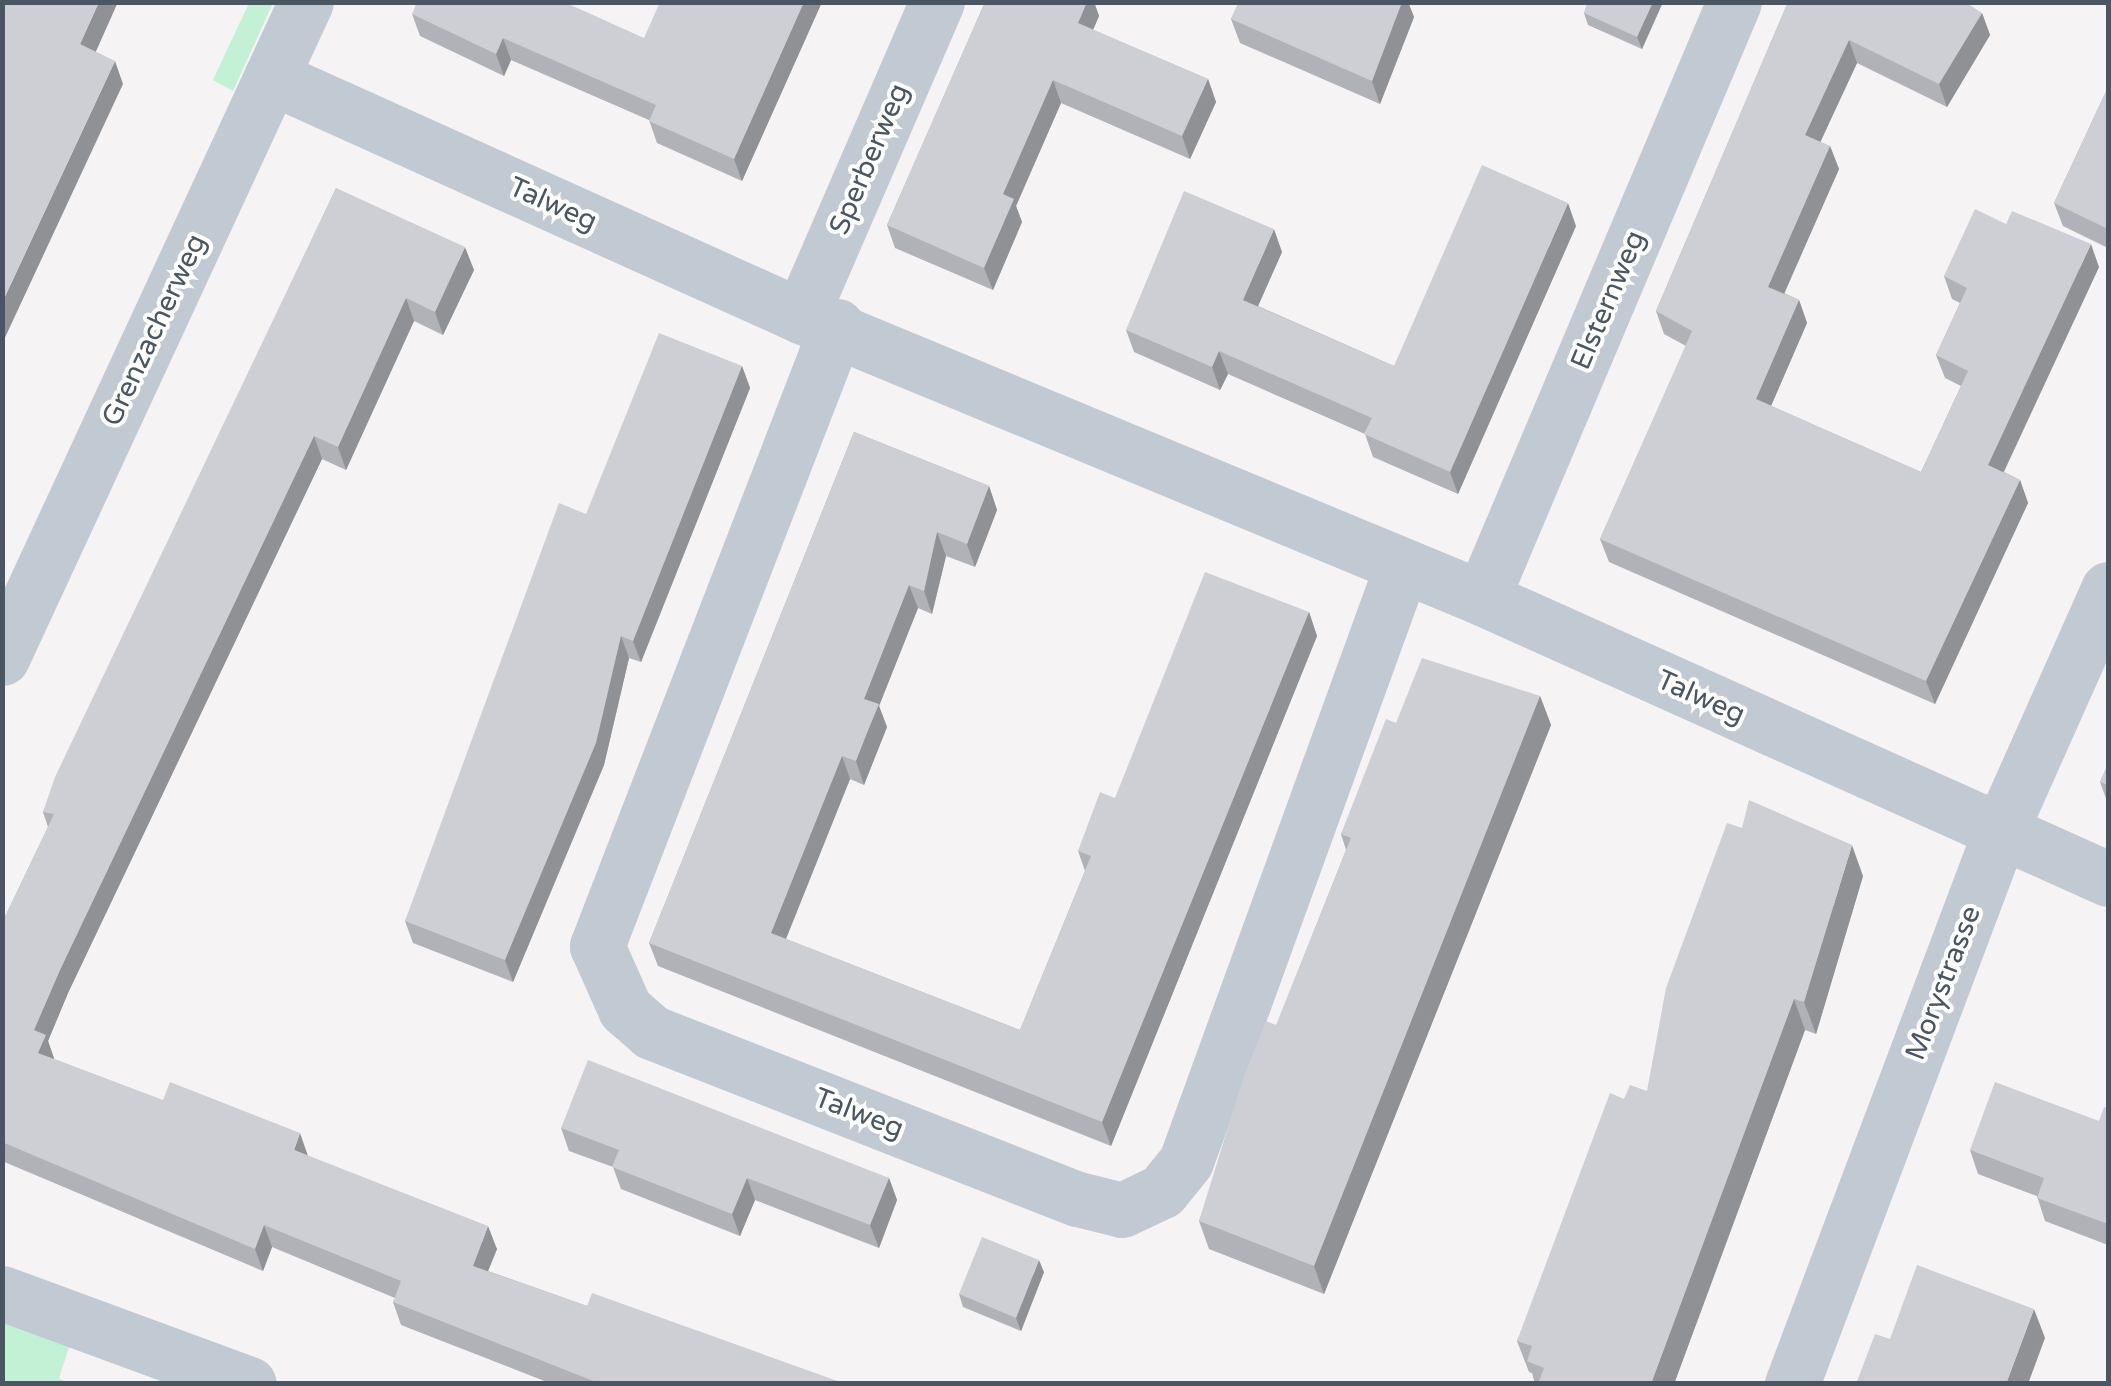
<!DOCTYPE html>
<style>
body{margin:0}
#map{position:relative;width:2111px;height:1386px;overflow:hidden;background:#f5f3f3;font-family:"Varela Round",sans-serif}
div>[style]{position:absolute}
.green>*{inset:0;background:#c3f1d5}
.minor>*{height:55px;margin:-27.5px;padding:0 27.5px;transform-origin:27.5px;border-radius:27.5px;background:#c1cad2}
.wall>*{inset:0;background:#b0b2b7}
.shaded-wall>*{inset:0;background:#909195}
.building>*{inset:0;background:#cdcfd5}
span{translate:-50% -50%;white-space:nowrap;text-align:center;line-height:1.15;-webkit-text-stroke:8px #fff;paint-order:stroke}
.street-label{font-size:28px;color:#4a5661}
.frame{position:absolute;inset:0;border:5px solid #4a5661;pointer-events:none}
</style>
<div id="map">
<div class="green">
<div style="clip-path:polygon(249px 3px,273px 3px,233px 91px,213px 80px)"></div>
<div style="clip-path:polygon(2px 1305px,74px 1332px,59px 1378px,67px 1383px,3px 1383px)"></div>
</div>
<div class="minor">
<div style="left:271px;top:77px;width:581px;rotate:24.27deg"></div>
<div style="left:801px;top:316px;width:737px;rotate:22.49deg"></div>
<div style="left:1482px;top:598px;width:686px;rotate:24.17deg"></div>
<div style="left:801px;top:316px;width:342px;rotate:-66.6deg"></div>
<div style="left:837px;top:326px;width:665px;rotate:111.16deg"></div>
<div style="left:597px;top:946px;width:69px;rotate:66deg"></div>
<div style="left:625px;top:1009px;width:35px;rotate:41deg"></div>
<div style="left:651px;top:1032px;width:458px;rotate:21.4deg"></div>
<div style="left:1078px;top:1199px;width:45px;rotate:14deg"></div>
<div style="left:1122px;top:1210px;width:44px;rotate:-25.4deg"></div>
<div style="left:1162px;top:1191px;width:38px;rotate:-51deg"></div>
<div style="left:1186px;top:1161px;width:628px;rotate:-70.06deg"></div>
<div style="left:1482px;top:598px;width:647px;rotate:-67.08deg"></div>
<div style="left:2px;top:658px;width:723px;rotate:-65.14deg"></div>
<div style="left:2px;top:1293px;width:263px;rotate:20.2deg"></div>
<div style="left:1792px;top:1384px;width:590px;rotate:-69.35deg"></div>
<div style="left:2000px;top:832px;width:266px;rotate:-66deg"></div>
</div>
<div class="wall">
<div style="clip-path:polygon(822px 2px,742px 181px,657px 143px,649px 120px,511px 60px,504px 76px,420px 36px,412px 14px,644px 38px)"></div>
<div style="clip-path:polygon(985px 2px,1094px 2px,1099px 16px,1093px 30px,1208px 79px,1216px 102px,1190px 159px,1061px 103px,1016px 206px,1022px 222px,993px 290px,895px 248px,887px 225px)"></div>
<div style="clip-path:polygon(1239px 2px,1408px 2px,1414px 17px,1380px 104px,1240px 43px,1231px 19px)"></div>
<div style="clip-path:polygon(1588px 2px,1663px 2px,1642px 49px,1588px 25px,1584px 13px)"></div>
<div style="clip-path:polygon(1788px 2px,1982px 13px,1990px 35px,1947px 107px,1857px 63px,1820px 142px,1830px 146px,1839px 169px,1784px 293px,1799px 300px,1807px 323px,1771px 406px,1921px 472px,1961px 386px,1945px 378px,1936px 355px,1960px 303px,1952px 299px,1944px 276px,2099px 267px,2004px 472px,2020px 480px,2028px 503px,1935px 704px,1609px 562px,1600px 539px,1686px 346px,1664px 334px,1656px 311px)"></div>
<div style="clip-path:polygon(2108px 87px,2108px 248px,2063px 226px,2054px 203px)"></div>
<div style="clip-path:polygon(336px 188px,474px 270px,443px 335px,414px 321px,346px 470px,322px 459px,68px 993px,48px 1041px,54px 1059px,308px 1156px,497px 1249px,488px 1271px,587px 1306px,846px 1384px,552px 1384px,401px 1325px,393px 1302px,395px 1298px,272px 1247px,263px 1271px,2px 1161px,2px 923px,48px 827px,43px 812px)"></div>
<div style="clip-path:polygon(1576px 226px,1458px 494px,1373px 457px,1365px 434px,1228px 374px,1220px 390px,1134px 352px,1126px 330px,1282px 252px,1258px 306px,1394px 366px)"></div>
<div style="clip-path:polygon(742px 366px,750px 388px,641px 662px,629px 658px,604px 765px,513px 982px,413px 943px,405px 921px,586px 514px)"></div>
<div style="clip-path:polygon(854px 432px,989px 486px,997px 510px,975px 567px,946px 556px,932px 614px,918px 608px,879px 706px,887px 727px,875px 757px,864px 785px,850px 779px,786px 939px,1020px 1030px,1085px 871px,1078px 851px,1115px 798px,1309px 612px,1317px 636px,1111px 1146px,658px 966px,649px 943px)"></div>
<div style="clip-path:polygon(1540px 696px,1551px 725px,1324px 1294px,1209px 1249px,1199px 1221px,1346px 850px,1341px 834px,1396px 723px)"></div>
<div style="clip-path:polygon(2108px 764px,2108px 804px,2100px 782px)"></div>
<div style="clip-path:polygon(1863px 876px,1816px 1034px,1805px 1030px,1674px 1384px,1535px 1384px,1532px 1373px,1529px 1372px,1517px 1341px,1624px 1099px,1647px 1091px)"></div>
<div style="clip-path:polygon(2108px 1109px,2108px 1245px,2045px 1221px,2037px 1196px,1978px 1174px,1970px 1150px,2099px 1121px)"></div>
<div style="clip-path:polygon(561px 1128px,889px 1178px,897px 1200px,879px 1248px,755px 1200px,740px 1236px,621px 1189px,613px 1167px,569px 1151px)"></div>
<div style="clip-path:polygon(1044px 1272px,1021px 1331px,963px 1307px,959px 1294px)"></div>
</div>
<div class="shaded-wall">
<div style="clip-path:polygon(99px 2px,118px 2px,89px 67px,80px 44px)"></div>
<div style="clip-path:polygon(804px 2px,822px 2px,742px 181px,734px 159px)"></div>
<div style="clip-path:polygon(1087px 2px,1094px 2px,1099px 16px,1086px 46px,1078px 23px)"></div>
<div style="clip-path:polygon(1402px 2px,1408px 2px,1414px 17px,1380px 104px,1372px 81px)"></div>
<div style="clip-path:polygon(1653px 2px,1663px 2px,1642px 49px,1637px 37px)"></div>
<div style="clip-path:polygon(1982px 13px,1990px 35px,1947px 107px,1939px 84px)"></div>
<div style="clip-path:polygon(503px 38px,511px 60px,504px 76px,496px 54px)"></div>
<div style="clip-path:polygon(1849px 40px,1857px 63px,1813px 158px,1805px 135px)"></div>
<div style="clip-path:polygon(115px 61px,123px 84px,2px 344px,2px 303px)"></div>
<div style="clip-path:polygon(1208px 79px,1216px 102px,1190px 159px,1182px 136px)"></div>
<div style="clip-path:polygon(1053px 80px,1061px 103px,1016px 206px,1022px 222px,993px 290px,984px 268px,1003px 194px)"></div>
<div style="clip-path:polygon(1830px 146px,1839px 169px,1777px 310px,1768px 287px)"></div>
<div style="clip-path:polygon(1568px 203px,1576px 226px,1458px 494px,1450px 472px)"></div>
<div style="clip-path:polygon(1274px 229px,1282px 252px,1251px 322px,1243px 300px)"></div>
<div style="clip-path:polygon(2091px 244px,2099px 267px,1996px 488px,1988px 465px)"></div>
<div style="clip-path:polygon(465px 247px,474px 270px,443px 335px,435px 312px)"></div>
<div style="clip-path:polygon(406px 298px,414px 321px,346px 470px,338px 447px)"></div>
<div style="clip-path:polygon(1799px 300px,1807px 323px,1764px 422px,1756px 399px)"></div>
<div style="clip-path:polygon(1219px 351px,1228px 374px,1220px 390px,1212px 367px)"></div>
<div style="clip-path:polygon(742px 366px,750px 388px,641px 662px,633px 641px)"></div>
<div style="clip-path:polygon(314px 436px,322px 459px,68px 993px,48px 1041px,54px 1058px,46px 1076px,38px 1053px,34px 1030px,60px 970px)"></div>
<div style="clip-path:polygon(2020px 480px,2028px 503px,1935px 704px,1926px 681px)"></div>
<div style="clip-path:polygon(989px 486px,997px 510px,975px 567px,967px 544px)"></div>
<div style="clip-path:polygon(937px 532px,946px 556px,932px 614px,924px 591px)"></div>
<div style="clip-path:polygon(909px 585px,918px 608px,879px 706px,887px 727px,864px 785px,856px 761px,864px 699px)"></div>
<div style="clip-path:polygon(1309px 612px,1317px 636px,1111px 1146px,1102px 1122px)"></div>
<div style="clip-path:polygon(621px 636px,629px 658px,604px 765px,513px 982px,505px 960px)"></div>
<div style="clip-path:polygon(1540px 696px,1551px 725px,1324px 1294px,1314px 1266px)"></div>
<div style="clip-path:polygon(842px 756px,850px 779px,779px 956px,771px 933px)"></div>
<div style="clip-path:polygon(1852px 845px,1863px 876px,1816px 1034px,1804px 1002px)"></div>
<div style="clip-path:polygon(1794px 999px,1805px 1030px,1674px 1384px,1651px 1384px)"></div>
<div style="clip-path:polygon(300px 1133px,308px 1156px,294px 1150px)"></div>
<div style="clip-path:polygon(747px 1178px,755px 1200px,740px 1236px,732px 1214px)"></div>
<div style="clip-path:polygon(889px 1178px,897px 1200px,879px 1248px,870px 1225px)"></div>
<div style="clip-path:polygon(264px 1225px,272px 1247px,263px 1271px,255px 1249px)"></div>
<div style="clip-path:polygon(488px 1226px,497px 1249px,481px 1288px,473px 1266px)"></div>
<div style="clip-path:polygon(1039px 1260px,1044px 1272px,1021px 1331px,1016px 1318px)"></div>
<div style="clip-path:polygon(2034px 1309px,2045px 1338px,2028px 1384px,2006px 1384px)"></div>
</div>
<div class="building">
<div style="clip-path:polygon(2px 2px,99px 2px,80px 44px,115px 61px,2px 303px)"></div>
<div style="clip-path:polygon(417px 2px,564px 2px,644px 38px,660px 2px,804px 2px,734px 159px,649px 121px,656px 105px,503px 38px,496px 54px,412px 14px)"></div>
<div style="clip-path:polygon(985px 2px,1087px 2px,1078px 23px,1208px 79px,1182px 136px,1053px 80px,1003px 194px,1014px 199px,984px 268px,887px 225px)"></div>
<div style="clip-path:polygon(1239px 2px,1402px 2px,1372px 81px,1231px 19px)"></div>
<div style="clip-path:polygon(1588px 2px,1653px 2px,1637px 37px,1584px 13px)"></div>
<div style="clip-path:polygon(1788px 2px,1965px 2px,1982px 13px,1939px 84px,1849px 40px,1805px 135px,1830px 146px,1768px 287px,1799px 300px,1756px 399px,1921px 472px,1968px 371px,1936px 355px,1967px 288px,1944px 276px,1975px 209px,2006px 224px,2012px 211px,2091px 244px,1988px 465px,2020px 480px,1926px 681px,1600px 539px,1692px 331px,1656px 311px)"></div>
<div style="clip-path:polygon(2108px 87px,2108px 229px,2054px 203px)"></div>
<div style="clip-path:polygon(1482px 165px,1568px 203px,1450px 472px,1364px 434px,1372px 418px,1219px 351px,1212px 367px,1126px 330px,1184px 191px,1274px 229px,1243px 300px,1394px 366px)"></div>
<div style="clip-path:polygon(336px 188px,465px 247px,435px 312px,406px 298px,338px 447px,314px 436px,60px 970px,34px 1030px,46px 1035px,38px 1053px,163px 1100px,170px 1082px,300px 1133px,294px 1150px,488px 1226px,473px 1266px,587px 1306px,592px 1293px,846px 1384px,601px 1384px,393px 1302px,401px 1281px,264px 1225px,255px 1249px,2px 1142px,2px 923px,54px 814px,43px 812px,55px 777px)"></div>
<div style="clip-path:polygon(659px 333px,742px 366px,633px 641px,621px 636px,596px 743px,505px 960px,405px 921px,559px 503px,586px 514px)"></div>
<div style="clip-path:polygon(854px 432px,989px 486px,967px 544px,937px 532px,924px 591px,909px 585px,864px 699px,879px 704px,867px 733px,856px 761px,842px 756px,771px 933px,1020px 1030px,1091px 856px,1078px 851px,1100px 792px,1115px 798px,1205px 572px,1309px 612px,1102px 1122px,649px 943px)"></div>
<div style="clip-path:polygon(1422px 658px,1540px 696px,1314px 1266px,1199px 1221px,1243px 1079px,1266px 1021px,1276px 1025px,1351px 838px,1341px 834px,1386px 719px,1396px 723px)"></div>
<div style="clip-path:polygon(2108px 764px,2108px 785px,2100px 782px)"></div>
<div style="clip-path:polygon(1749px 800px,1852px 845px,1804px 1002px,1794px 999px,1651px 1384px,1538px 1384px,1544px 1368px,1527px 1361px,1532px 1346px,1517px 1341px,1610px 1093px,1624px 1099px,1630px 1085px,1647px 1091px,1666px 988px,1727px 823px,1742px 828px)"></div>
<div style="clip-path:polygon(588px 1060px,889px 1178px,870px 1225px,747px 1178px,732px 1214px,612px 1167px,619px 1150px,561px 1128px)"></div>
<div style="clip-path:polygon(1995px 1082px,2099px 1121px,2104px 1107px,2108px 1109px,2108px 1224px,2037px 1198px,2044px 1178px,1970px 1150px)"></div>
<div style="clip-path:polygon(982px 1237px,1039px 1260px,1016px 1318px,959px 1294px)"></div>
<div style="clip-path:polygon(1917px 1265px,2034px 1309px,2006px 1384px,1856px 1384px,1875px 1334px,1890px 1339px)"></div>
</div>
<div class="street-label">
<span style="left:869px;top:159px;rotate:-67deg">Sperberweg</span>
<span style="left:553px;top:204px;rotate:24deg">Talweg</span>
<span style="left:1608px;top:300px;rotate:-67deg">Elsternweg</span>
<span style="left:154px;top:330px;rotate:-65deg">Grenzacherweg</span>
<span style="left:1701px;top:697px;rotate:24deg">Talweg</span>
<span style="left:1943px;top:983px;rotate:-69deg">Morystrasse</span>
<span style="left:859px;top:1113px;rotate:21deg">Talweg</span>
</div>
<div class="frame"></div>
</div>
